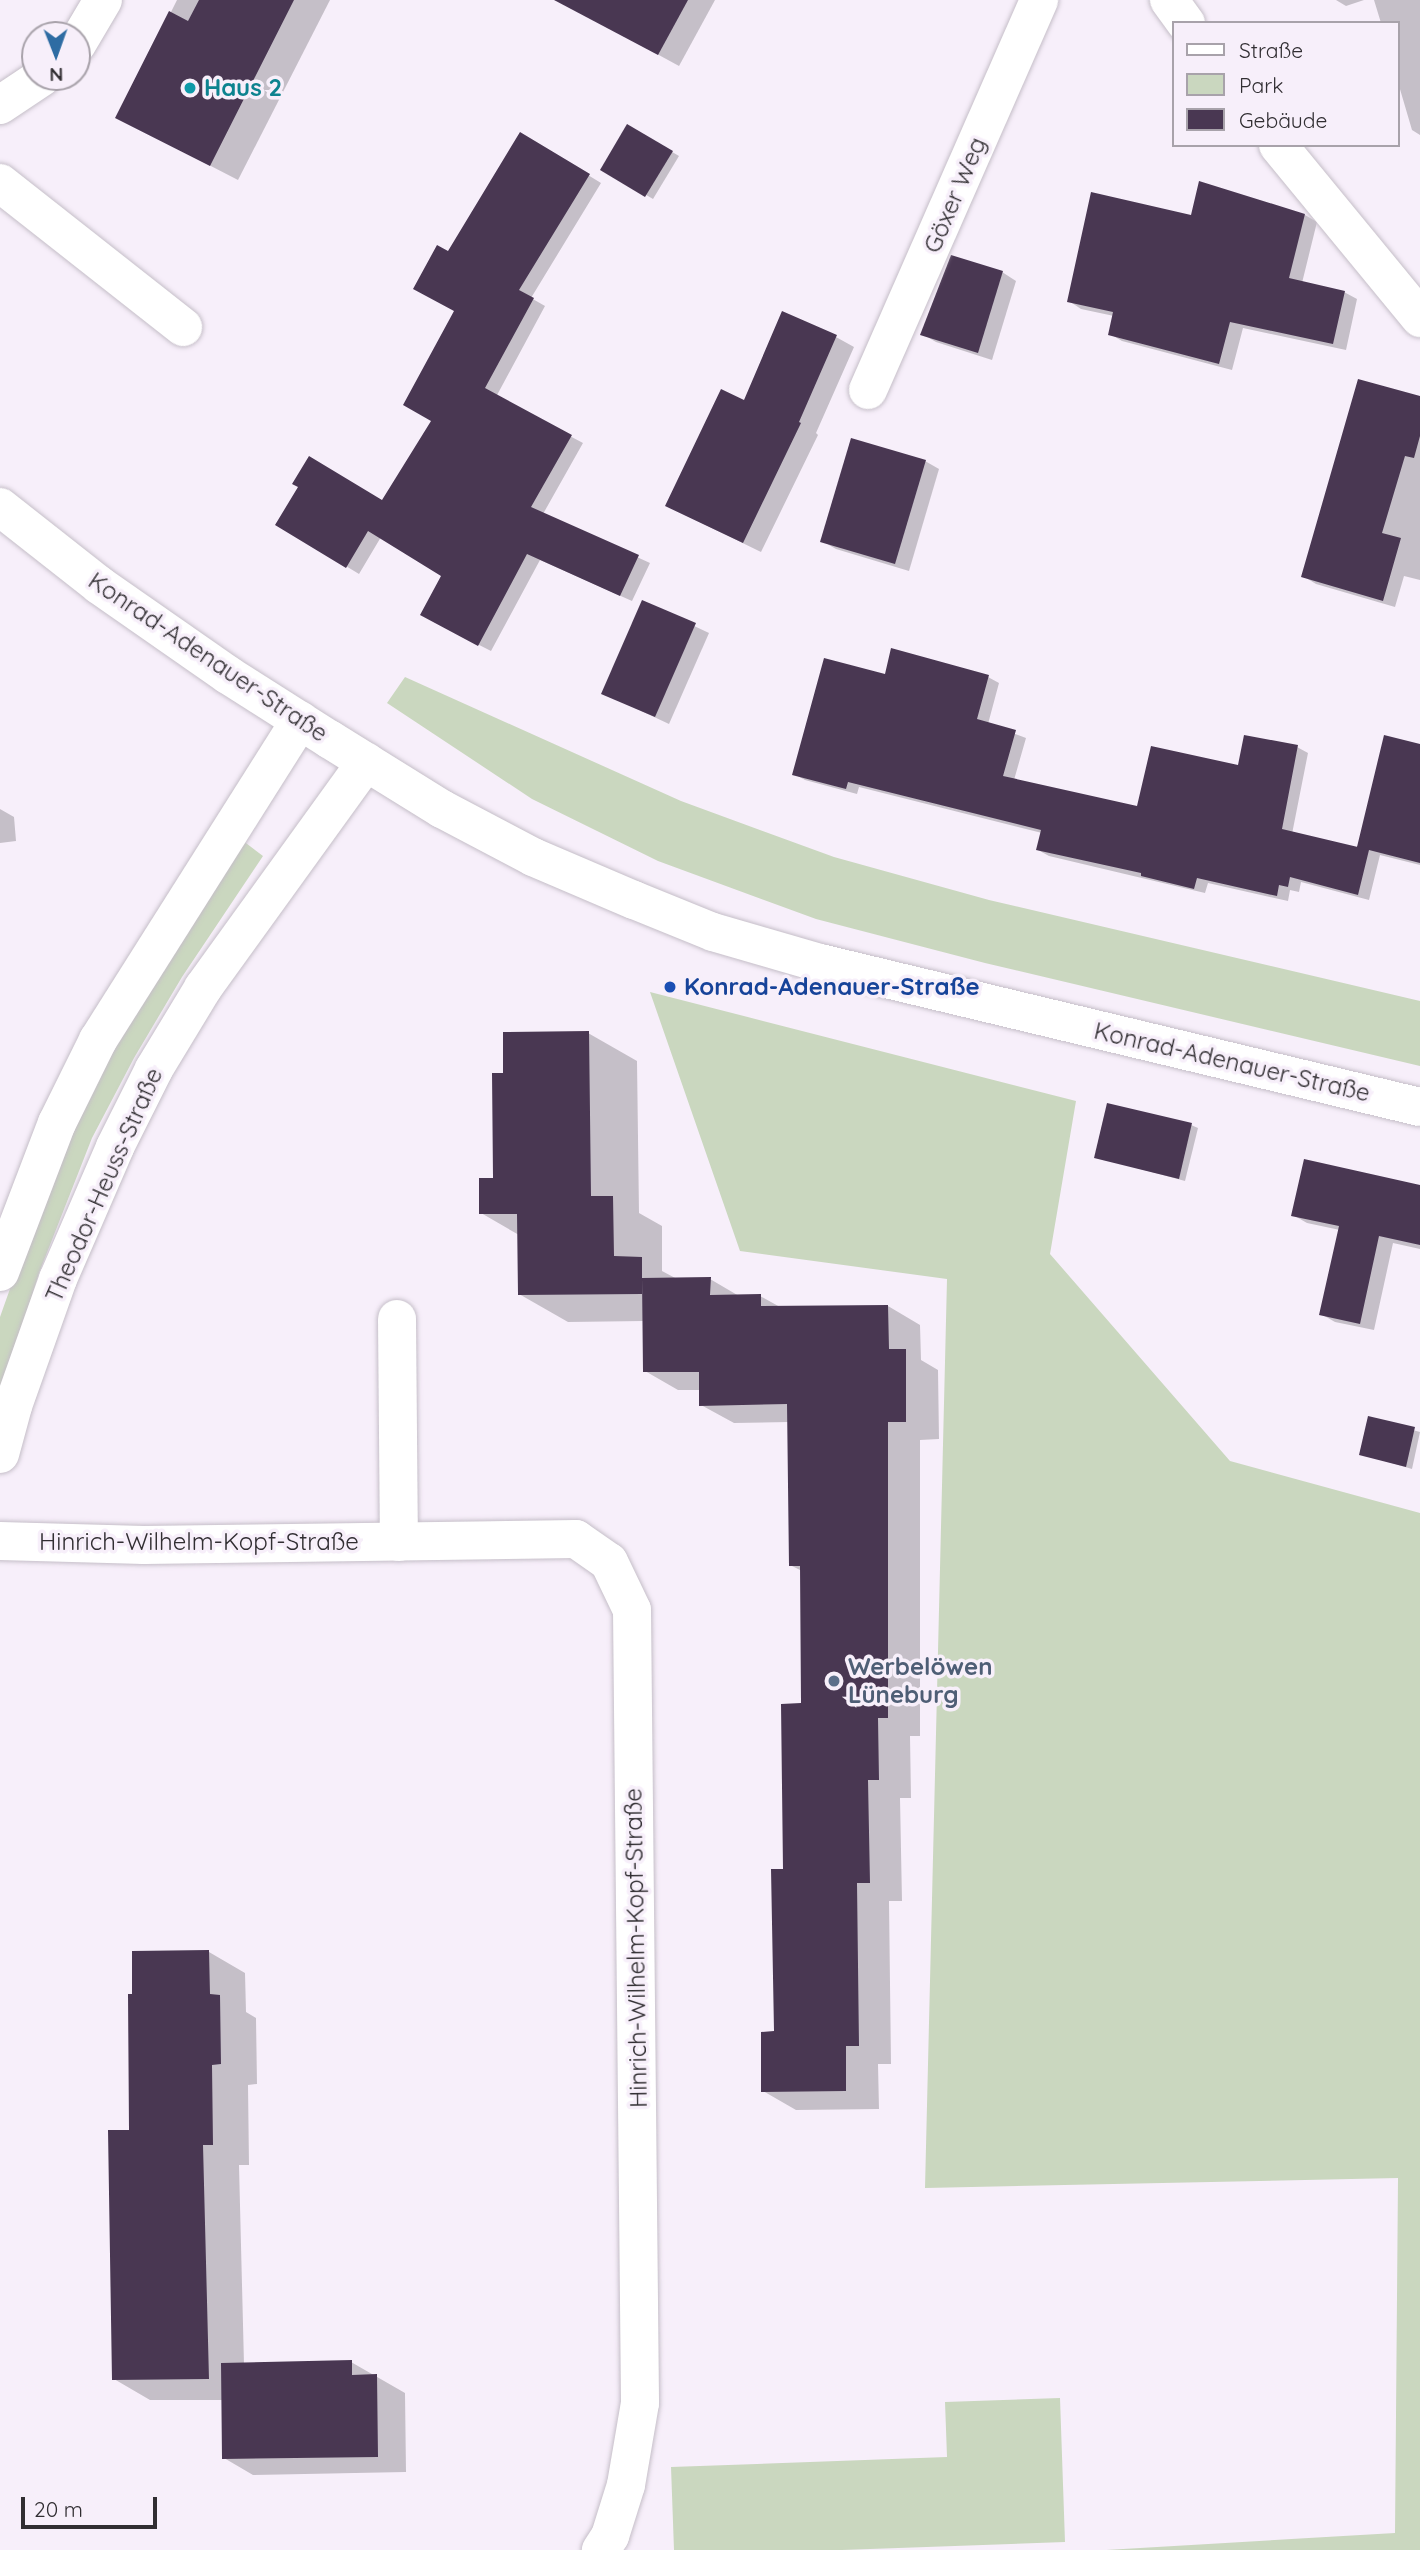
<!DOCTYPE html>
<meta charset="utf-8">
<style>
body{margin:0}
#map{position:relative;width:1420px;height:2550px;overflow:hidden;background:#f7effa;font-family:Quicksand,sans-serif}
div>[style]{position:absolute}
.green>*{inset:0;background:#cad7bf}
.shadow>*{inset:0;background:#0003}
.building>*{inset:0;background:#493752}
.roads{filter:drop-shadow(0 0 2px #c5bec8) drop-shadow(0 0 2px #c5bec8)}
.minor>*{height:38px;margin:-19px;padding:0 19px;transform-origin:19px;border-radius:19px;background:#fff}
.secondary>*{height:38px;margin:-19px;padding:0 19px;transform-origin:19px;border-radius:19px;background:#fff}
.dots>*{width:19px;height:19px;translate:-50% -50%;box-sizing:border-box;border:4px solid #f7effa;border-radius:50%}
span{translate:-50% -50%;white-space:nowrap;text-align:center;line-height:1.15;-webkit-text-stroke:7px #f7effa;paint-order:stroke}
.culture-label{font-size:24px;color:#0d838f;font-weight:700}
.left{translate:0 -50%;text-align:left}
.street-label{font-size:24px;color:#312e32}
.transit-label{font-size:24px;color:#164399;font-weight:700}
.service-label{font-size:24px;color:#4e5e75;font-weight:700}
.legend{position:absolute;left:1172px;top:21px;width:228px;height:126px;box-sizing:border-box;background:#f7effa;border:2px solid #a8a2aa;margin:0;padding:9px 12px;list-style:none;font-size:21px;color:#312e32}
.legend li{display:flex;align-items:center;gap:14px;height:35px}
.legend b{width:35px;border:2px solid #a8a2aa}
.north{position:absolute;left:21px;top:21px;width:70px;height:70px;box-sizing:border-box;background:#f7effa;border:2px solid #a8a2aa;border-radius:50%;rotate:179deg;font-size:19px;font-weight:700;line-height:28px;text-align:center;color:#312e32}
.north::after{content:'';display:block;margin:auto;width:24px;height:32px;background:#2e6ca3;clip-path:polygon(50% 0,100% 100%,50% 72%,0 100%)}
.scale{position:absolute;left:21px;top:2497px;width:136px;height:32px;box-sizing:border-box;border:4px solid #312e32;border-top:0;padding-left:9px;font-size:21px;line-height:24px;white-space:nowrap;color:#312e32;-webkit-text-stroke:5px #f7effa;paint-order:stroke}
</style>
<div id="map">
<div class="green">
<div style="clip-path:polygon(405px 677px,681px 801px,834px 857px,989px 900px,1420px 1001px,1420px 1066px,985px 963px,816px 919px,658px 861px,532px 799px,387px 703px)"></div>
<div style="clip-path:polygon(242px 840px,263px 856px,182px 977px,134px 1058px,92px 1138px,39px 1273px,0 1402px,0 1317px,67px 1128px)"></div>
<div style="clip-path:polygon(650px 992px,1076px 1101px,1050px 1254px,1230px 1461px,1420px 1513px,1420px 2550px,1106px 2550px,1395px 2533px,1398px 2178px,925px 2188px,947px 1279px,740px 1251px)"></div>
<div style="clip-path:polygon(1060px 2398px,1065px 2542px,842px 2550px,674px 2550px,671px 2467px,947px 2457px,945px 2402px)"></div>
</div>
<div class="shadow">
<div style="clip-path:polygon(177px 0,330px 0,238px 180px,118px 118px)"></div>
<div style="clip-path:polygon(558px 0,715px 0,679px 66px)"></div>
<div style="clip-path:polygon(1336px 0,1364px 0,1346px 6px)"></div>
<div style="clip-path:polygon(1374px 0,1420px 0,1420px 135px,1412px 130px,1397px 79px,1397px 23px,1381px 23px)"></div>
<div style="clip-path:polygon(628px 126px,679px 156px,653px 199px,602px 169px)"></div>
<div style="clip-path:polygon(521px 134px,601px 183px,531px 298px,545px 306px,496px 397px,583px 443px,543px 514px,650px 563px,632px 601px,540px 560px,491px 651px,434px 622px,443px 575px,381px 537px,359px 574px,277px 524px,383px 502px,433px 420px,456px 311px,448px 253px)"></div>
<div style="clip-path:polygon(1305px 215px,1317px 222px,1302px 283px,1344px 292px,1357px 299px,1346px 350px,1243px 328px,1232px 370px,1122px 341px,1110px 334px,1114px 316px,1081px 309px,1069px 301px,1192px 217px)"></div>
<div style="clip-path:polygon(1002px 272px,1016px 281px,992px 360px,936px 342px,922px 334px)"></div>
<div style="clip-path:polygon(836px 337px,854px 347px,816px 433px,818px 435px,761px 552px,685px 515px,745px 403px)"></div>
<div style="clip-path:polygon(1420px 398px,1420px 580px,1404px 576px,1395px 607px,1316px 584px,1303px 576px)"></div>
<div style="clip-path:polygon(925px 461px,939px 469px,909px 571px,836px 549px,822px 541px)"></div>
<div style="clip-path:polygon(643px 602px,709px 633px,669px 724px,603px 693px)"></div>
<div style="clip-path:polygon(886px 676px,988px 677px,999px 683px,988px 724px,1026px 738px,1014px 780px,1138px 808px,1297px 747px,1308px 753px,1292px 834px,1365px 851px,1420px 746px,1420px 865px,1380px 855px,1369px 900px,1301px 882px,1299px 892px,1290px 890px,1288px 901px,1208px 883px,1205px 893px,1049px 856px,1038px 850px,1042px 833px,859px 787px,857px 794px,805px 780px,794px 774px)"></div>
<div style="clip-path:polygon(0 809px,14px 817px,16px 841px,0 843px)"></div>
<div style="clip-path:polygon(588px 1033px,637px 1061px,639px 1213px,662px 1226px,662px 1271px,677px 1279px,710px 1279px,739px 1296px,760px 1296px,780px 1307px,888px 1306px,920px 1325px,921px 1360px,938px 1370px,939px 1439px,920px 1440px,920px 1736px,910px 1736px,911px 1798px,900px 1798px,902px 1901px,889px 1901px,891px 2064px,878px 2064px,879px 2109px,796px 2110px,763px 2091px,775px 2033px,785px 1870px,803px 1705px,802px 1571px,790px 1565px,789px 1422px,734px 1423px,701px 1405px,701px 1390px,678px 1390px,645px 1371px,644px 1321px,568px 1322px,519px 1294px,519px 1235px,481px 1213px,494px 1179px,505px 1075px)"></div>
<div style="clip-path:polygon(1191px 1125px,1198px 1128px,1185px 1181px,1096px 1157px)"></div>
<div style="clip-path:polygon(1420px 1187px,1420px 1249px,1393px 1243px,1374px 1330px,1335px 1322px,1321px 1314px,1340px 1230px,1307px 1223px,1293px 1215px)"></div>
<div style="clip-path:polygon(1369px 1418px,1420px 1432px,1412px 1469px,1361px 1454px)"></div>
<div style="clip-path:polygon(209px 1952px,245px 1973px,246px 2012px,256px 2018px,257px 2084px,248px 2085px,249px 2165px,239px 2165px,244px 2364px,351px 2362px,405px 2393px,406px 2472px,253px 2475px,224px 2458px,223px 2400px,150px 2400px,114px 2379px,131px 2131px)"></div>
</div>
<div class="building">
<div style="clip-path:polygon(199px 0,294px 0,210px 166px,115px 118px,169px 11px,188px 21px)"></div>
<div style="clip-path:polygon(554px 0,688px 0,658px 55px)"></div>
<div style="clip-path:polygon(627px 124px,673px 151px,645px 197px,600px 170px)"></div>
<div style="clip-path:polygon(520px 132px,590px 174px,519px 290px,534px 298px,485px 388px,572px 435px,531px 507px,639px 555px,620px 596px,527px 554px,478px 646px,420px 615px,441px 576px,368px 531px,346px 568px,275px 525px,298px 487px,292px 484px,309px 456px,382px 500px,431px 421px,403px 405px,454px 311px,413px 289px,437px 245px,448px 251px)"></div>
<div style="clip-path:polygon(1199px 181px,1305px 214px,1289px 278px,1345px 291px,1333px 344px,1230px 322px,1219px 364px,1108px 335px,1113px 312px,1067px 302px,1091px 192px,1191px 215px)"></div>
<div style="clip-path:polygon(951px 255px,1003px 271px,978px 353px,920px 335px)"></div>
<div style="clip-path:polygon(782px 311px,837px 335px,799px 422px,801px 423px,743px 543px,665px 506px,721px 389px,744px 400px)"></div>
<div style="clip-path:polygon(1358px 379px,1420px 396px,1420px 436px,1414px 458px,1405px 456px,1382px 533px,1401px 538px,1383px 601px,1301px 577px)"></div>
<div style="clip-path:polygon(851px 438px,926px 460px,895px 564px,820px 542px)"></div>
<div style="clip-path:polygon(642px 600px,696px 623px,655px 717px,601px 694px)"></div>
<div style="clip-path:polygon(891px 648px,989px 675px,977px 719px,1016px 730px,1003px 776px,1137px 806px,1151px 746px,1238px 765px,1244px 735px,1298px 745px,1282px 829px,1362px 848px,1357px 847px,1384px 735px,1420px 744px,1420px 863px,1369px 850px,1358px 895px,1290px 877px,1288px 887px,1279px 885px,1277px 896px,1197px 878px,1194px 889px,1141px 876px,1141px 873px,1036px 850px,1041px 830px,848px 782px,846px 789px,792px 775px,824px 658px,885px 674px)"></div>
<div style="clip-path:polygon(589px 1031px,591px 1196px,613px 1196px,614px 1256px,642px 1257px,642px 1294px,518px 1295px,517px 1214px,479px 1214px,479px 1178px,493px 1178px,492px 1073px,503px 1073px,503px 1032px)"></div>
<div style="clip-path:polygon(1107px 1103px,1192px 1123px,1179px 1179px,1094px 1158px)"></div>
<div style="clip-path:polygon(1304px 1159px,1420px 1185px,1420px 1245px,1379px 1236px,1360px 1324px,1319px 1315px,1339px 1226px,1291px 1216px)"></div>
<div style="clip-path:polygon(711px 1277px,710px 1295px,761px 1294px,761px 1306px,888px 1305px,889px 1349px,906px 1349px,906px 1422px,888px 1422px,888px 1718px,878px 1718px,879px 1780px,868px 1780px,870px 1883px,857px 1883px,859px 2046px,846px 2046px,846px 2091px,761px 2092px,761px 2032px,774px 2031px,771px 1869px,783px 1869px,781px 1704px,801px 1703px,800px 1566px,789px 1566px,787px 1404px,699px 1406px,699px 1372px,643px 1372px,642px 1278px)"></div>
<div style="clip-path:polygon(1368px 1416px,1415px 1427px,1406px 1467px,1359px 1455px)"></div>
<div style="clip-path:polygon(209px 1950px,210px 1994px,220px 1995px,221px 2064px,212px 2065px,213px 2145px,203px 2145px,209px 2379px,112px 2380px,108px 2130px,129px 2130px,128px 1994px,132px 1994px,132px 1951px)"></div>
<div style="clip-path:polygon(352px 2360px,352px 2375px,377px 2374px,378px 2457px,222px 2459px,221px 2363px)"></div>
</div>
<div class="roads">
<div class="minor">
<div style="left:1169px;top:0;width:29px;rotate:54deg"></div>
<div style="left:77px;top:44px;width:51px;rotate:-59.4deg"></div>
<div style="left:0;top:105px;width:50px;rotate:-33.7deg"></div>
<div style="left:1278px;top:145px;width:224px;rotate:50.6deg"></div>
<div style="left:0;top:183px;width:233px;rotate:38.2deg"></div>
<div style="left:868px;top:390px;width:426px;rotate:-66.3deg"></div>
<div style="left:397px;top:1319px;width:223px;rotate:89.5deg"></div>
<div style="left:0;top:1541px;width:144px;rotate:1.6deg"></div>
<div style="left:144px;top:1545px;width:432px;rotate:-0.8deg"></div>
<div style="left:576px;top:1539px;width:40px;rotate:34.9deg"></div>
<div style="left:609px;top:1562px;width:53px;rotate:64.4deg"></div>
<div style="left:632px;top:1610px;width:793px;rotate:89.42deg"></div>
<div style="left:640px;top:2403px;width:83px;rotate:99.7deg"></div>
<div style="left:626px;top:2485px;width:53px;rotate:107.4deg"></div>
<div style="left:610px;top:2536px;width:17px;rotate:123deg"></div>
</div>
<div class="secondary">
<div style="left:0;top:507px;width:126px;rotate:38.2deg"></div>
<div style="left:99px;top:585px;width:157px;rotate:34.9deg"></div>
<div style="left:228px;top:675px;width:120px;rotate:32.4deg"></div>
<div style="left:329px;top:739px;width:133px;rotate:31.8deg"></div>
<div style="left:442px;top:809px;width:103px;rotate:27.8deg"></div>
<div style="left:533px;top:857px;width:110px;rotate:23.1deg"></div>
<div style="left:634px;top:900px;width:85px;rotate:22.1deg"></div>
<div style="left:713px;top:932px;width:111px;rotate:16.2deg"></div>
<div style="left:820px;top:963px;width:617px;rotate:13.5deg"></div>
<div style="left:0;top:1272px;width:160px;rotate:-69.1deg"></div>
<div style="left:57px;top:1123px;width:93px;rotate:-63.7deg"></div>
<div style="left:98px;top:1040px;width:378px;rotate:-57.7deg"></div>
<div style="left:0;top:1454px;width:50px;rotate:-74.8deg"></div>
<div style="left:13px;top:1406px;width:135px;rotate:-70.5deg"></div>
<div style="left:58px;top:1279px;width:144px;rotate:-66.6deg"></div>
<div style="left:115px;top:1147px;width:87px;rotate:-63.4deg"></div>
<div style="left:154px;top:1069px;width:95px;rotate:-58.8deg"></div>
<div style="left:203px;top:988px;width:279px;rotate:-54.2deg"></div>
</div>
</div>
<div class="dots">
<div style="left:190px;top:88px;background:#0f9aa8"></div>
<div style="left:670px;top:987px;background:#1a4fb4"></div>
<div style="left:834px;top:1681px;background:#5c6f8a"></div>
</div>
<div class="culture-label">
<span class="left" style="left:204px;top:88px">Haus 2</span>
</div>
<div class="street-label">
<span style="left:955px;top:195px;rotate:-67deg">Göxer Weg</span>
<span style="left:208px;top:657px;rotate:34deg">Konrad-Adenauer-Straße</span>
<span style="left:1232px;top:1062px;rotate:13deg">Konrad-Adenauer-Straße</span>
<span style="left:104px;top:1185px;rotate:-66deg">Theodor-Heuss-Straße</span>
<span style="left:199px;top:1542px">Hinrich-Wilhelm-Kopf-Straße</span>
<span style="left:636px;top:1948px;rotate:-91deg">Hinrich-Wilhelm-Kopf-Straße</span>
</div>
<div class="transit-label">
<span class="left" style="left:684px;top:987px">Konrad-Adenauer-Straße</span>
</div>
<div class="service-label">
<span class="left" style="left:848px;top:1681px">Werbelöwen<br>Lüneburg</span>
</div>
<ul class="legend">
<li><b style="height:9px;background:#fff"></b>Straße</li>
<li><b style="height:19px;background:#cad7bf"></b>Park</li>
<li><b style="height:19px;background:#493752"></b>Gebäude</li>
</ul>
<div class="north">N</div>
<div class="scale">20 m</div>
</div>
